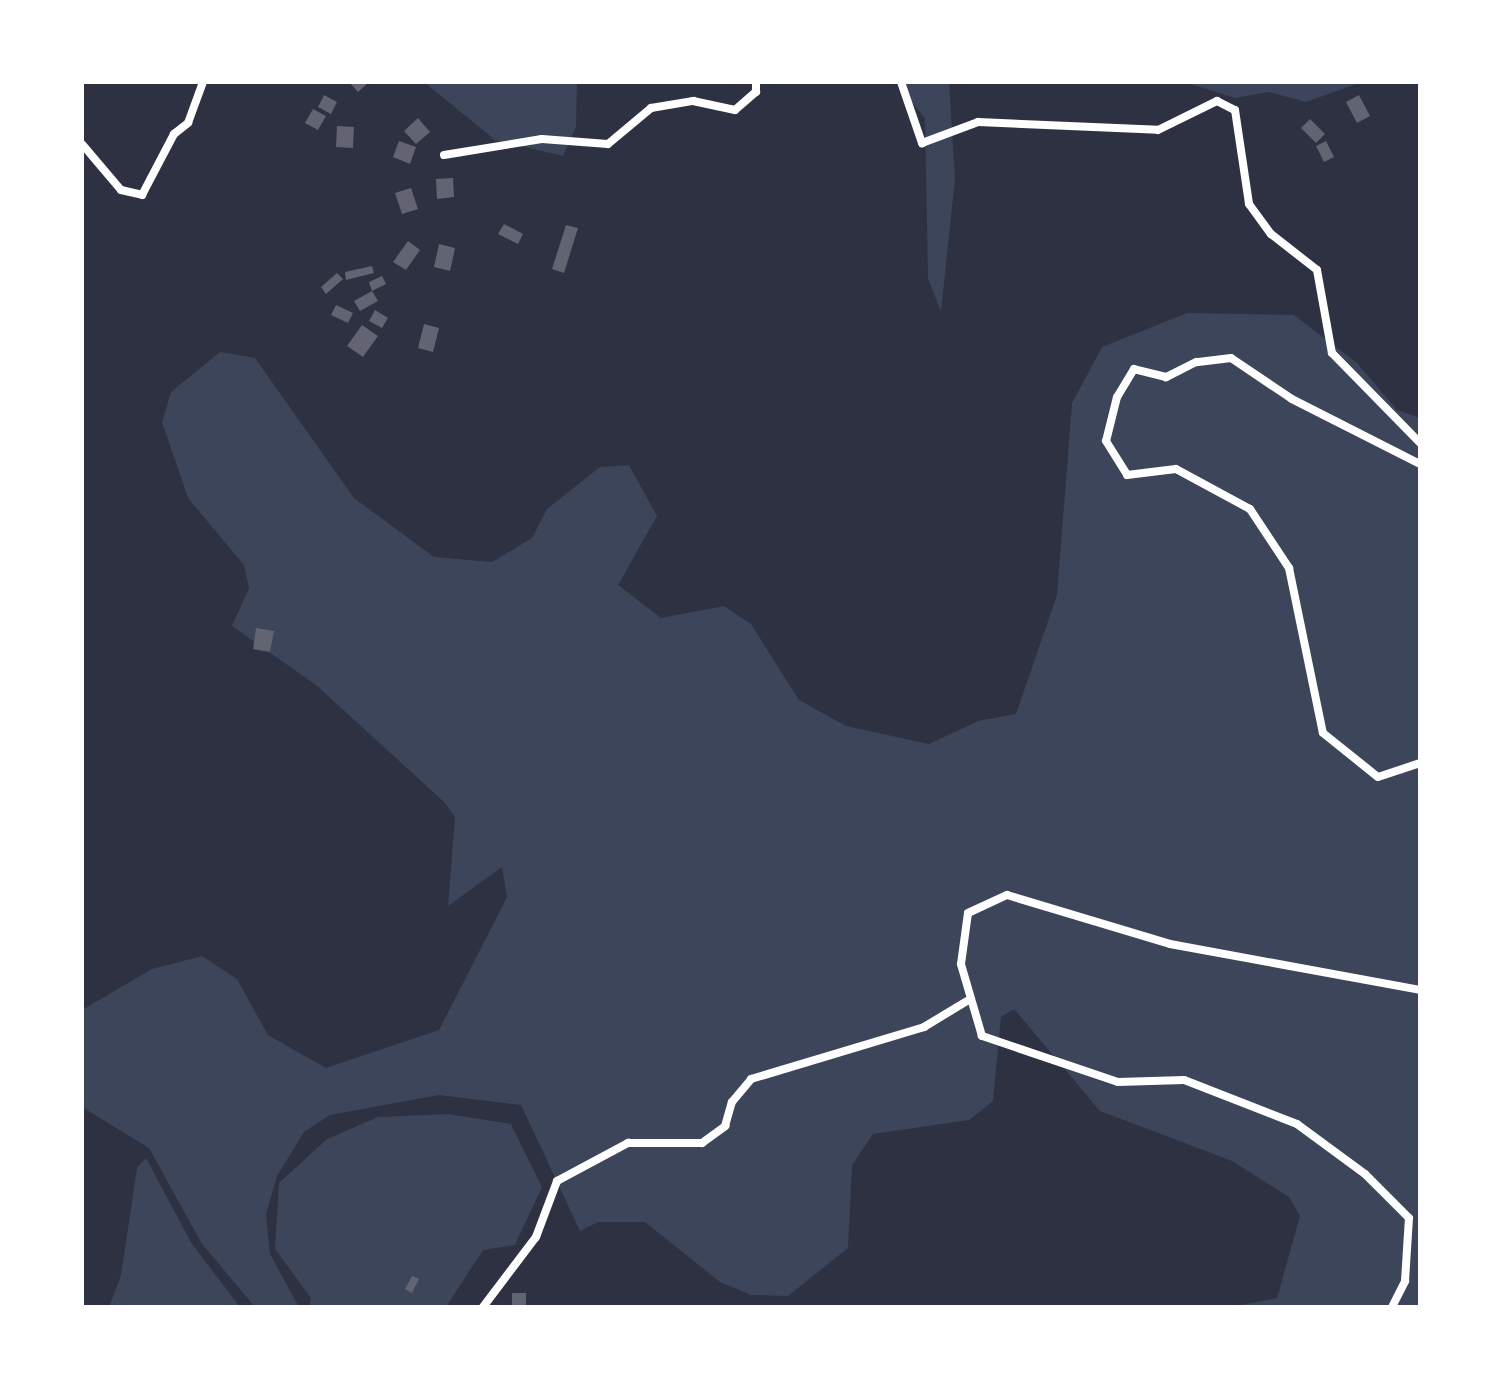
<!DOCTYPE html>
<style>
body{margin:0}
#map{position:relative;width:1502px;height:1389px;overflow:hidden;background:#2d3142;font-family:Bitter,serif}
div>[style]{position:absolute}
.green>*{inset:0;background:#3c4559}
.building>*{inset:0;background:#626471}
.minor>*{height:8px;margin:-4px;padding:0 4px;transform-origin:4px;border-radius:4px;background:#fff}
span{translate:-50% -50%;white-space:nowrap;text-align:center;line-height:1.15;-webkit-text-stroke:7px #fff;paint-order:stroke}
.frame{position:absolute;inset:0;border:84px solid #fff;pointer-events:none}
</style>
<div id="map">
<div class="green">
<div style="clip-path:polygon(424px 82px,577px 82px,576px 127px,563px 156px,495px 140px)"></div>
<div style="clip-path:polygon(895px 82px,949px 82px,955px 179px,941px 312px,928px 278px,925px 118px)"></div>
<div style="clip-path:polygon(1184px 82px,1362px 82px,1306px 102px,1269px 92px,1235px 98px)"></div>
<div style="clip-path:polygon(1187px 313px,1294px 315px,1357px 363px,1397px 410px,1420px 418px,1420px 1307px,1231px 1307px,1277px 1298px,1300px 1216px,1289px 1197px,1232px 1161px,1100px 1111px,1014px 1009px,1001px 1017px,993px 1101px,969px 1120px,873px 1134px,852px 1165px,848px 1248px,788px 1296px,751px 1295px,720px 1282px,645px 1222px,598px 1222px,580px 1231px,521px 1105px,439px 1095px,330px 1115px,304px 1132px,277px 1176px,266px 1214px,270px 1254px,299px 1307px,255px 1307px,202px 1244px,149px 1148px,82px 1107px,82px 1010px,152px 969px,202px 956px,237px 979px,268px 1035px,326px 1068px,439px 1030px,507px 897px,502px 867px,448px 906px,455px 817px,444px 802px,316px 685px,232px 626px,249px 588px,244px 565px,188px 498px,162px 422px,171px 392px,220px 352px,255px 358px,354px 498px,434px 557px,492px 562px,532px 538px,547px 509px,600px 467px,629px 465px,657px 516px,618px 585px,661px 618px,724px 606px,751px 624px,799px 700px,846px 726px,929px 744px,978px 721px,1016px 714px,1057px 595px,1072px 403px,1102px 347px)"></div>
<div style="clip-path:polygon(448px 1114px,511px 1124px,542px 1187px,515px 1245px,483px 1250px,446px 1307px,309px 1307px,311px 1298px,275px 1249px,279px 1183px,327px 1139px,378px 1117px)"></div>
<div style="clip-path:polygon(146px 1158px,192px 1244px,240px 1307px,109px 1307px,121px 1275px,137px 1168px)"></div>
</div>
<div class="building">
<div style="clip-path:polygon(349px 82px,369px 82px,358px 92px)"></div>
<div style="clip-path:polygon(324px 95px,337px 102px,331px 114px,318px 107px)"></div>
<div style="clip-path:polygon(1359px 95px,1370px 116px,1357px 123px,1346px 102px)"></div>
<div style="clip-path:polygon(313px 109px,326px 116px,318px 130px,305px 123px)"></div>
<div style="clip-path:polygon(418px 118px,430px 132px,416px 144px,404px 131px)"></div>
<div style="clip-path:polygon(1310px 119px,1325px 134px,1316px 143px,1301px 128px)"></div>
<div style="clip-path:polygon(337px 126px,354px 127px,353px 148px,336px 147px)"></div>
<div style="clip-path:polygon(399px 141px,416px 147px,410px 164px,393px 157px)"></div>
<div style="clip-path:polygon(1326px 141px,1334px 157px,1324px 162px,1316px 146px)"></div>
<div style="clip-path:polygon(453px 178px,454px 197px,437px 199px,436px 179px)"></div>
<div style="clip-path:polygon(411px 188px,418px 209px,402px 214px,395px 193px)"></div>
<div style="clip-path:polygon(504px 224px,523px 234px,518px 244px,498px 234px)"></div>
<div style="clip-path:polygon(566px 225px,578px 228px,564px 273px,552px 269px)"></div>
<div style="clip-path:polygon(408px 241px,420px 250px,406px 270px,393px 262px)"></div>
<div style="clip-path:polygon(439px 244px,455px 248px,450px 271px,434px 267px)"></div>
<div style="clip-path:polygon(372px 266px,374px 273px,346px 280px,345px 272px)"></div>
<div style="clip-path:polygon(337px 273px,343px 279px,326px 294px,321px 287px)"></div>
<div style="clip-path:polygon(382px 276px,386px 284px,372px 291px,369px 282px)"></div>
<div style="clip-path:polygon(372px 291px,378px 301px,360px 311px,354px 301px)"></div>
<div style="clip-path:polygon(336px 305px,353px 313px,348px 323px,331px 315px)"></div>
<div style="clip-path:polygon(375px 310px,388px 318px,382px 328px,369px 321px)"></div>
<div style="clip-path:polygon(424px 324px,439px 328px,433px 352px,418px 348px)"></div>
<div style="clip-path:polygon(362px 325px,378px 336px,363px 357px,347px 346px)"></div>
<div style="clip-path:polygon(256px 628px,274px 631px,270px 652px,253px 649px)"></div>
<div style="clip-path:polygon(412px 1276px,419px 1279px,412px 1293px,405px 1289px)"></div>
<div style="clip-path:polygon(512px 1293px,526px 1293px,526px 1307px,512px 1307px)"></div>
</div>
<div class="minor">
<div style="left:901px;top:82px;width:65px;rotate:71deg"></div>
<div style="left:922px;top:143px;width:60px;rotate:-20.6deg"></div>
<div style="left:978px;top:122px;width:180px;rotate:2.5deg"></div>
<div style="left:1158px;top:130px;width:66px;rotate:-26.2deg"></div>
<div style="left:1217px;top:101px;width:20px;rotate:27deg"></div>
<div style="left:1235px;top:110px;width:95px;rotate:81.5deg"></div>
<div style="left:1249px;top:204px;width:37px;rotate:54deg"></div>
<div style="left:1271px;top:234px;width:58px;rotate:38deg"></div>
<div style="left:1317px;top:270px;width:84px;rotate:79.8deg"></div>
<div style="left:1332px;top:353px;width:126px;rotate:45.6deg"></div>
<div style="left:82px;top:144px;width:60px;rotate:49.7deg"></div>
<div style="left:121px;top:190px;width:22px;rotate:13deg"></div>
<div style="left:142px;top:195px;width:69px;rotate:-62.3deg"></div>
<div style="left:174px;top:134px;width:18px;rotate:-38deg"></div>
<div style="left:188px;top:123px;width:44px;rotate:-69.9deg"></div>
<div style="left:444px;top:155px;width:99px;rotate:-9.3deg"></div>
<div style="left:542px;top:139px;width:66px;rotate:4.3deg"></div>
<div style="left:608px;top:144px;width:56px;rotate:-39.9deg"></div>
<div style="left:651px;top:108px;width:43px;rotate:-9.5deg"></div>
<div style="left:693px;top:101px;width:43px;rotate:12.1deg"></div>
<div style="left:735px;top:110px;width:28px;rotate:-41deg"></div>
<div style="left:756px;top:92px;width:10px;rotate:-90deg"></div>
<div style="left:1420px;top:464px;width:144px;rotate:-153.1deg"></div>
<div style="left:1292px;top:399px;width:73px;rotate:-146.1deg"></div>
<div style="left:1231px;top:358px;width:35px;rotate:173deg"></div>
<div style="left:1196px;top:362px;width:34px;rotate:153deg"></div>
<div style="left:1166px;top:377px;width:33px;rotate:-166deg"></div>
<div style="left:1134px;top:369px;width:33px;rotate:121deg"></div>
<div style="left:1117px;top:397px;width:45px;rotate:104deg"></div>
<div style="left:1106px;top:441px;width:40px;rotate:58deg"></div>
<div style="left:1127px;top:475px;width:49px;rotate:-7deg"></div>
<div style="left:1176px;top:469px;width:84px;rotate:28.4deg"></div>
<div style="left:1250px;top:509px;width:71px;rotate:56.5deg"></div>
<div style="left:1289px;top:568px;width:168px;rotate:78.4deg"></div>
<div style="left:1323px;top:733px;width:70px;rotate:38.7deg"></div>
<div style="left:1378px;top:777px;width:44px;rotate:-18.4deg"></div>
<div style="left:483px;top:1307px;width:88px;rotate:-52.9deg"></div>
<div style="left:536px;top:1237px;width:60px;rotate:-69.4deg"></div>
<div style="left:557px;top:1181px;width:81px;rotate:-28.2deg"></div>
<div style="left:628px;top:1143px;width:74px"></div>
<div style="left:702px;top:1143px;width:29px;rotate:-36deg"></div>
<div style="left:725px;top:1126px;width:25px;rotate:-74deg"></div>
<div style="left:732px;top:1102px;width:30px;rotate:-50deg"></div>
<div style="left:751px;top:1079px;width:181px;rotate:-16.7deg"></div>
<div style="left:924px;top:1027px;width:50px;rotate:-31.2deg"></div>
<div style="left:1392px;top:1307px;width:29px;rotate:-63deg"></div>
<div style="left:1405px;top:1281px;width:63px;rotate:-86.4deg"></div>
<div style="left:1409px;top:1218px;width:62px;rotate:-135deg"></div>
<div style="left:1365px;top:1174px;width:84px;rotate:-143.7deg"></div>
<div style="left:1297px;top:1124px;width:121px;rotate:-158.7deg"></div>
<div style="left:1184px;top:1080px;width:66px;rotate:178.3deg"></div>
<div style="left:1118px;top:1082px;width:144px;rotate:-161.3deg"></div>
<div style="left:982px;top:1036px;width:75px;rotate:-106.3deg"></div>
<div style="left:961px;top:964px;width:51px;rotate:-82.2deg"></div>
<div style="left:968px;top:913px;width:43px;rotate:-24.8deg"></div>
<div style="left:1007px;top:895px;width:170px;rotate:16.7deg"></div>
<div style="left:1170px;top:944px;width:254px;rotate:10.4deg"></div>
</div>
<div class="frame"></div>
</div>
